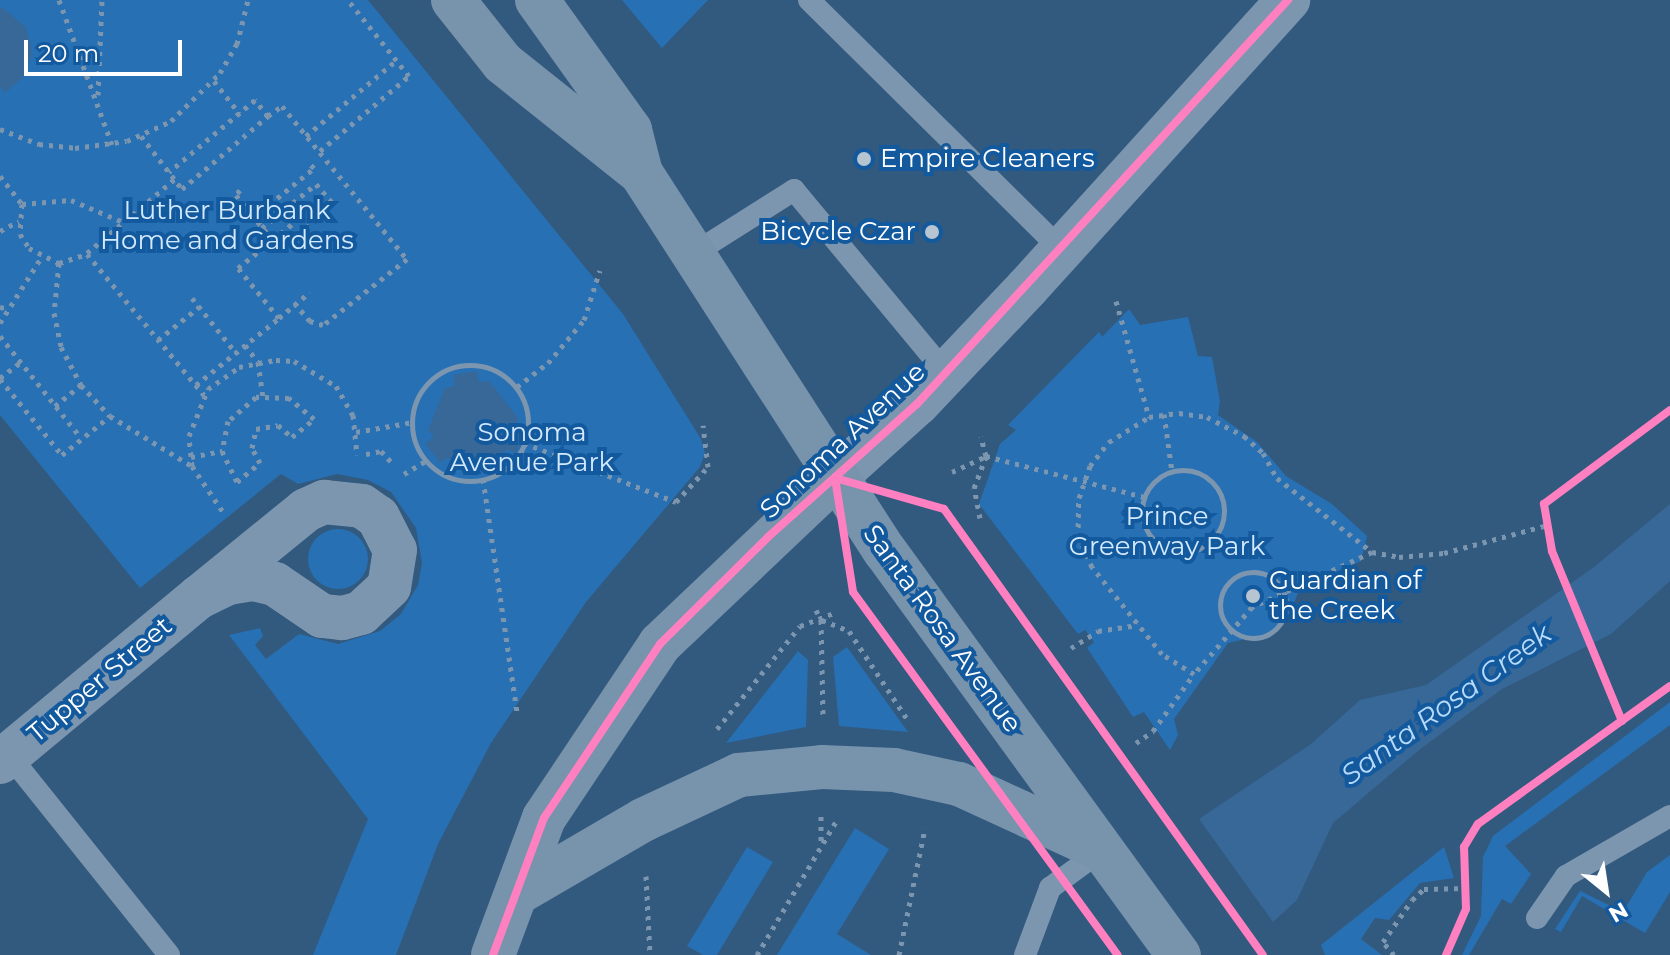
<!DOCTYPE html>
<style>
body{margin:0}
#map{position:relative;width:1670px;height:955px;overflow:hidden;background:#32597e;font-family:Montserrat,sans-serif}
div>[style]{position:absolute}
.green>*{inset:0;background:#2870b4}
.round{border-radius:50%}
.water>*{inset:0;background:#376898}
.path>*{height:5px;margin-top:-2.5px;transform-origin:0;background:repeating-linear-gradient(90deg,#7d96af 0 4px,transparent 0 10px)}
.path>.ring{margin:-2.5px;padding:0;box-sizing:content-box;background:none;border:5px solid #7d96af;border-radius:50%}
.lane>*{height:22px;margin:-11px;padding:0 11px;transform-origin:11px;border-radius:11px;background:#7d96af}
.street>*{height:44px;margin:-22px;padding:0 22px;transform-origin:22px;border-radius:22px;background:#7d96af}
.secondary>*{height:44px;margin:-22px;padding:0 22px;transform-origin:22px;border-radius:22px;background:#7893ac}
.cycleway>*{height:8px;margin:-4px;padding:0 4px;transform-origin:4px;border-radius:4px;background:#ff80c0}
.dots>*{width:22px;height:22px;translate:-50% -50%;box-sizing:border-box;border:4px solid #13599e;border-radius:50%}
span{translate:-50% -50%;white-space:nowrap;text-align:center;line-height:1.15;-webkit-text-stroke:8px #13599e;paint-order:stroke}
.poi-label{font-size:26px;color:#fff}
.left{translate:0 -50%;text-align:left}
.right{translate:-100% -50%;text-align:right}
.park-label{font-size:26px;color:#d3e9fd}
.street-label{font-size:26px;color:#fff}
.water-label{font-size:28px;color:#b7dafa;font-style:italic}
.north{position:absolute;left:1566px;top:851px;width:80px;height:80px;-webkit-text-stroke:6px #13599e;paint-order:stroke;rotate:150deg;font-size:22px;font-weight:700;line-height:32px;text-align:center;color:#fff}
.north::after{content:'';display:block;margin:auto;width:28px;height:36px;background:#fff;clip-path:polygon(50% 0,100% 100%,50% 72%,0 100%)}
.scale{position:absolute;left:24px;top:40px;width:158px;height:36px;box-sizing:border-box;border:4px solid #fff;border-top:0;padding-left:10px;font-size:24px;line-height:28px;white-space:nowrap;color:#fff;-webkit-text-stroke:6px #13599e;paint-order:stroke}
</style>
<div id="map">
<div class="green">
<div style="clip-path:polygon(0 0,368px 0,623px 314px,701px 439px,705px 453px,700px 467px,586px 602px,491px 743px,438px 844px,396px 955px,313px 955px,368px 819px,229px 635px,260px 628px,263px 636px,255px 645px,266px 659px,299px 634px,338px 644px,380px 631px,401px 614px,418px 585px,422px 563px,416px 528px,391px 492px,368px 480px,337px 474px,298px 484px,281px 474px,140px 588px,0 415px)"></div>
<div style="clip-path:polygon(622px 0,708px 0,662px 48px)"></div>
<div style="clip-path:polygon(1129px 309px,1140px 325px,1188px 317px,1198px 356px,1212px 357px,1220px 401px,1218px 415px,1257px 442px,1286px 476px,1332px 504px,1367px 536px,1361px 561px,1300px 588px,1290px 613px,1268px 634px,1228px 643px,1174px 719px,1178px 735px,1170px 750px,1144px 712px,1133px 717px,1087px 648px,1094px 642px,1085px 630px,1078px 634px,979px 504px,1000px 444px,1016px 430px,1008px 425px,1099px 332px,1102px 337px)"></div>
<div class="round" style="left:308px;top:529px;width:60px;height:60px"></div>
<div style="clip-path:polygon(847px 647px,908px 732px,839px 726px,833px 657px)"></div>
<div style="clip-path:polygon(798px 651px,808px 660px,806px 727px,726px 743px)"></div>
<div style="clip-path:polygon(1670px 702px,1670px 725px,1505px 846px,1531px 874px,1511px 904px,1502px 899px,1469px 955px,1462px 955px,1481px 916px,1483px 857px,1493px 836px)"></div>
<div style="clip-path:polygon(855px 828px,889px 849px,837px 934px,871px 955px,777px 955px)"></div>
<div style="clip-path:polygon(747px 847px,773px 862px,717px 955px,703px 955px,687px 946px)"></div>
<div style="clip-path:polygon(1444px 847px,1454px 878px,1420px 883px,1389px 920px,1375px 918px,1361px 939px,1382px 955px,1325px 955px,1321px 945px)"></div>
<div style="clip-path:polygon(1670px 855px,1670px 892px,1645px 933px,1582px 896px,1561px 932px,1555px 929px,1580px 891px,1623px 912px,1647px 872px)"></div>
</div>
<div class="water">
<div style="clip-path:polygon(0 6px,26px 27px,32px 50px,26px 74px,5px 93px,0 86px)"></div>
<div style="clip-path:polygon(477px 371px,479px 382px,489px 381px,518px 418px,515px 427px,525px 431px,516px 453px,506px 449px,503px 458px,455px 465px,448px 457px,441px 463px,425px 444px,434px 437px,428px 430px,445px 388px,455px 386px,453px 375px)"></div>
<div style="clip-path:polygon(1670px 504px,1670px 581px,1611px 634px,1502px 689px,1419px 750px,1333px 823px,1297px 900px,1273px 922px,1199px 819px,1311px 744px,1360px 700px,1426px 685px,1594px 567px)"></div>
</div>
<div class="path">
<div style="left:59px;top:0;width:154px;rotate:69.9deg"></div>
<div style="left:214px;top:81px;width:41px;rotate:52deg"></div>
<div style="left:98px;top:95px;width:95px;rotate:-87.6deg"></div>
<div style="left:268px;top:116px;width:17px;rotate:-36deg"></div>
<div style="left:282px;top:106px;width:198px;rotate:50.8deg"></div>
<div style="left:407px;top:259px;width:107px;rotate:141.8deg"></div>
<div style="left:323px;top:325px;width:14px;rotate:-163deg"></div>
<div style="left:310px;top:321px;width:23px;rotate:-131deg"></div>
<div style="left:0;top:129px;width:42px;rotate:21deg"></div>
<div style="left:39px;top:144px;width:36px;rotate:6deg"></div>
<div style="left:75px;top:148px;width:52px;rotate:-7.7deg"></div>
<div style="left:127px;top:141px;width:48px;rotate:-24.4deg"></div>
<div style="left:171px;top:121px;width:69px;rotate:-44.4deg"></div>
<div style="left:220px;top:73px;width:34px;rotate:-60deg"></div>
<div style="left:237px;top:44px;width:45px;rotate:-76deg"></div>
<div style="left:141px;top:136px;width:67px;rotate:52.3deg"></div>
<div style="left:182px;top:189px;width:113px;rotate:-40.3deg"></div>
<div style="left:268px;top:116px;width:21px;rotate:-129deg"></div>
<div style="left:255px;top:100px;width:112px;rotate:140.1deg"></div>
<div style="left:306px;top:136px;width:119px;rotate:-39.9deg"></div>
<div style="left:320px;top:151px;width:116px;rotate:-40.1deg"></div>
<div style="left:409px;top:76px;width:97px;rotate:-128.8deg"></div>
<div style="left:0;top:176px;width:36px;rotate:52deg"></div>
<div style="left:22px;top:204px;width:30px;rotate:94deg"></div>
<div style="left:20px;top:234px;width:17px;rotate:57deg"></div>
<div style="left:29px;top:248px;width:34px;rotate:27deg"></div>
<div style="left:59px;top:263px;width:29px;rotate:-18deg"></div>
<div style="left:87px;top:254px;width:183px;rotate:50.3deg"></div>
<div style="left:240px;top:190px;width:6px;rotate:129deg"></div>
<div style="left:236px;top:195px;width:28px;rotate:51deg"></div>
<div style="left:22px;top:204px;width:49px;rotate:-4.7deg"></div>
<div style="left:71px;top:200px;width:56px;rotate:22.9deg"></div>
<div style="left:262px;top:228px;width:70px;rotate:-39.2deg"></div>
<div style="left:316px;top:184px;width:29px;rotate:49deg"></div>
<div style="left:0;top:231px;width:21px;rotate:-28deg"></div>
<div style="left:281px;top:250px;width:13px;rotate:-129deg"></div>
<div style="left:273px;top:240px;width:35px;rotate:-40deg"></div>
<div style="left:300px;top:217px;width:14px;rotate:54deg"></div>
<div style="left:87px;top:253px;width:115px;rotate:-40.1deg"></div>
<div style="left:59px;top:263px;width:50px;rotate:95.7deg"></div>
<div style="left:54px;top:313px;width:35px;rotate:78deg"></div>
<div style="left:61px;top:347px;width:43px;rotate:62.2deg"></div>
<div style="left:81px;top:385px;width:42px;rotate:46.9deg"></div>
<div style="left:110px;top:416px;width:96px;rotate:31.4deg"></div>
<div style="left:192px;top:466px;width:55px;rotate:56deg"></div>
<div style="left:192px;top:298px;width:70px;rotate:51.3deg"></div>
<div style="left:1116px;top:301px;width:121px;rotate:74.1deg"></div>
<div style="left:0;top:307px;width:9px;rotate:13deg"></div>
<div style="left:279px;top:318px;width:40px;rotate:-40deg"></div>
<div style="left:0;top:323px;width:77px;rotate:-57.8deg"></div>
<div style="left:0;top:336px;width:130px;rotate:51.5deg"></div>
<div style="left:158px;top:340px;width:53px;rotate:-38.8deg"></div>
<div style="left:245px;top:345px;width:21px;rotate:53deg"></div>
<div style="left:258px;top:362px;width:34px;rotate:82deg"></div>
<div class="ring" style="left:412px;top:365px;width:111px;height:111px"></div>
<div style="left:0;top:378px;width:26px;rotate:-37deg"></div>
<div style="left:0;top:379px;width:98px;rotate:50.8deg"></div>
<div style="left:62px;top:455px;width:62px;rotate:-39.1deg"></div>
<div style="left:196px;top:385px;width:107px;rotate:-38.9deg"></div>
<div style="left:279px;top:318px;width:65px;rotate:-129.4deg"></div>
<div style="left:238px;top:268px;width:45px;rotate:-38.7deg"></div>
<div style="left:273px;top:240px;width:30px;rotate:-130deg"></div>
<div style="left:254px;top:217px;width:77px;rotate:-39.2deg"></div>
<div style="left:314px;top:168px;width:7px;rotate:-135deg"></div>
<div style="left:517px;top:387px;width:39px;rotate:-38deg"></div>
<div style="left:548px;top:363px;width:56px;rotate:-50.1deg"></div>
<div style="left:584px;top:320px;width:52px;rotate:-72.3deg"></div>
<div style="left:55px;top:406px;width:33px;rotate:-39deg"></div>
<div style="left:1164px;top:414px;width:59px;rotate:82.1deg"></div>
<div style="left:356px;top:432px;width:58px;rotate:-10deg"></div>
<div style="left:524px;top:443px;width:163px;rotate:21.2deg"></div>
<div style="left:676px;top:502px;width:47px;rotate:-47.6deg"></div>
<div style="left:708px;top:467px;width:42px;rotate:-96.8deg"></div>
<div style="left:366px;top:454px;width:15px;rotate:-11deg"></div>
<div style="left:381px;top:451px;width:19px;rotate:47deg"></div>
<div style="left:191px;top:457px;width:32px;rotate:-11deg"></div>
<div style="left:222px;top:451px;width:34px;rotate:64deg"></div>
<div style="left:237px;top:482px;width:30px;rotate:-40deg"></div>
<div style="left:260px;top:463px;width:17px;rotate:-118deg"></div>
<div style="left:252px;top:448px;width:19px;rotate:-78deg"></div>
<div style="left:256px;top:429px;width:22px;rotate:-10deg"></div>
<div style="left:278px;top:425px;width:18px;rotate:41deg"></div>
<div style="left:292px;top:437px;width:28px;rotate:-39deg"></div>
<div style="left:314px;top:419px;width:33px;rotate:-140deg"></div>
<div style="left:289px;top:398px;width:33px;rotate:-178deg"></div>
<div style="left:256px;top:397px;width:37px;rotate:139deg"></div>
<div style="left:228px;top:421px;width:31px;rotate:101deg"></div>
<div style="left:192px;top:466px;width:30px;rotate:-96deg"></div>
<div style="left:189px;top:436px;width:51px;rotate:-68deg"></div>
<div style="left:208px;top:389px;width:38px;rotate:-35deg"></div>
<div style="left:239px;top:367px;width:38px;rotate:-11deg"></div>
<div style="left:276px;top:360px;width:18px;rotate:3deg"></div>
<div style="left:294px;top:361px;width:49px;rotate:30.8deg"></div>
<div style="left:336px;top:386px;width:34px;rotate:60deg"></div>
<div style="left:353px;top:415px;width:40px;rotate:84.3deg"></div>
<div class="ring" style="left:1142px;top:470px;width:77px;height:77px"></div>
<div style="left:952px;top:472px;width:38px;rotate:-25deg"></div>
<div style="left:986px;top:456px;width:164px;rotate:14.5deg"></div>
<div style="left:404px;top:474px;width:27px;rotate:-31deg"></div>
<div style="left:483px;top:479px;width:235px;rotate:81.7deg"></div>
<div style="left:980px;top:518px;width:31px;rotate:-101deg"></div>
<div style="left:974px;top:488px;width:34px;rotate:-69deg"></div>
<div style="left:986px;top:456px;width:20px;rotate:-105deg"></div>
<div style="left:1372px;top:552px;width:132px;rotate:155.4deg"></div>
<div style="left:1252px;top:607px;width:89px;rotate:130.9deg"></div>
<div style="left:1194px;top:674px;width:38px;rotate:-148deg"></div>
<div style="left:1162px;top:654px;width:112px;rotate:-128.8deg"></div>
<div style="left:1092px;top:567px;width:33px;rotate:-115deg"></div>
<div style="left:1078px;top:537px;width:39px;rotate:-89deg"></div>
<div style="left:1079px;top:498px;width:34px;rotate:-71deg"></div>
<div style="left:1090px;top:466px;width:31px;rotate:-52deg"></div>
<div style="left:1109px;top:442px;width:47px;rotate:-32deg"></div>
<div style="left:1149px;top:417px;width:30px;rotate:-8deg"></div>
<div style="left:1179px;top:413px;width:28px;rotate:8deg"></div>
<div style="left:1207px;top:417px;width:42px;rotate:27.2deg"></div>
<div style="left:1244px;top:436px;width:25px;rotate:42deg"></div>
<div style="left:1263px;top:453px;width:29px;rotate:61deg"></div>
<div style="left:1277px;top:478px;width:120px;rotate:37.9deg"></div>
<div style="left:1372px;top:552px;width:27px;rotate:10deg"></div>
<div style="left:1399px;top:557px;width:45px;rotate:-5.1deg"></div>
<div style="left:1444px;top:553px;width:104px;rotate:-15.1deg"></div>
<div class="ring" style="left:1220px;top:572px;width:61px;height:61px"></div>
<div style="left:816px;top:610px;width:11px;rotate:63deg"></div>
<div style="left:821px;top:620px;width:97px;rotate:88.8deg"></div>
<div style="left:822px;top:620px;width:29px;rotate:22deg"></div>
<div style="left:849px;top:631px;width:109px;rotate:56.6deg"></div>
<div style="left:1071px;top:648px;width:32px;rotate:-32deg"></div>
<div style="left:1098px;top:631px;width:40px;rotate:-8.5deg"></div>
<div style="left:717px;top:729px;width:132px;rotate:-51.1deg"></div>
<div style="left:800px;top:626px;width:39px;rotate:-21deg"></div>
<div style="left:1136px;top:743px;width:21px;rotate:-35deg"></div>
<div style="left:1153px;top:731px;width:70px;rotate:-54.3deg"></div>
<div style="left:821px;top:816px;width:26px;rotate:90deg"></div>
<div style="left:646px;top:876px;width:79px;rotate:87.1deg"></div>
<div style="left:757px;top:955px;width:159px;rotate:-59.4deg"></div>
<div style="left:899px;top:955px;width:130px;rotate:-78.4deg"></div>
<div style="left:1394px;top:955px;width:17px;rotate:-130deg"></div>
<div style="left:1383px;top:942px;width:51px;rotate:-55.4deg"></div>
<div style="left:1412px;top:900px;width:16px;rotate:-43deg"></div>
<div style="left:1424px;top:889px;width:42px;rotate:-1.4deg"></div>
</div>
<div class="lane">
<div style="left:809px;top:0;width:356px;rotate:44.7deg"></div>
<div style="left:696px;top:252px;width:116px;rotate:-32.3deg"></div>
<div style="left:794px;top:190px;width:238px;rotate:50.3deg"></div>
<div style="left:9px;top:755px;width:256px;rotate:51.3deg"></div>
<div style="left:1537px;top:918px;width:51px;rotate:-55.4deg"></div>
<div style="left:1566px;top:876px;width:120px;rotate:-30deg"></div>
<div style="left:1025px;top:955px;width:72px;rotate:-69.5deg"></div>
<div style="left:1050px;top:888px;width:64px;rotate:-36.2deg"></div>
</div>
<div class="street">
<div style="left:835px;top:478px;width:110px;rotate:-42.1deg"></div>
<div style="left:917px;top:404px;width:160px;rotate:-46.5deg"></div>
<div style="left:1027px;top:288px;width:389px;rotate:-47.8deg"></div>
<div style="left:0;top:762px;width:259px;rotate:-39.7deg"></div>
<div style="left:199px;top:597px;width:138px;rotate:-39.1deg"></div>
<div style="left:306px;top:510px;width:20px;rotate:-24deg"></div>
<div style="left:324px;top:502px;width:38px;rotate:6deg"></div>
<div style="left:362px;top:506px;width:19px;rotate:35deg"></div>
<div style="left:378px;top:517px;width:37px;rotate:63deg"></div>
<div style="left:395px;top:550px;width:37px;rotate:99deg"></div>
<div style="left:389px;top:587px;width:38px;rotate:137deg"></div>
<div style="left:361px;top:613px;width:20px;rotate:165deg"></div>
<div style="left:342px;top:618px;width:20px;rotate:-174deg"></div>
<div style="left:322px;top:616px;width:57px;rotate:-145.8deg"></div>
<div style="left:275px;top:584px;width:23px;rotate:-167deg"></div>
<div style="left:253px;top:579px;width:25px;rotate:171deg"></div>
<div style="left:228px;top:583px;width:32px;rotate:154deg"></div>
</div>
<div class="secondary">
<div style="left:453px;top:0;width:80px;rotate:51.6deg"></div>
<div style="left:503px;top:63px;width:176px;rotate:38.6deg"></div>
<div style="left:641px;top:173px;width:450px;rotate:57.2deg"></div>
<div style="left:885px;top:551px;width:500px;rotate:54deg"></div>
<div style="left:537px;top:0;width:160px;rotate:54.4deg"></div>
<div style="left:630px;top:130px;width:44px;rotate:75.7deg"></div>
<div style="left:516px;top:894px;width:147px;rotate:-30.2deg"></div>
<div style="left:643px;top:820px;width:106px;rotate:-25.1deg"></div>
<div style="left:739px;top:775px;width:83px;rotate:-5.5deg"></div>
<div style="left:822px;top:767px;width:72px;rotate:2.4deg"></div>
<div style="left:894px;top:770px;width:66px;rotate:12.2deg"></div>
<div style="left:959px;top:784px;width:155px;rotate:24.7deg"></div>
<div style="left:493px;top:955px;width:146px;rotate:-69.6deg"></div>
<div style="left:544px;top:818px;width:209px;rotate:-56.3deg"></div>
<div style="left:660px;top:644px;width:241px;rotate:-43.5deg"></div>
</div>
<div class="cycleway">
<div style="left:835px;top:478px;width:113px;rotate:15.9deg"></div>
<div style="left:944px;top:509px;width:548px;rotate:54.43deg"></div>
<div style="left:835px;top:478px;width:115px;rotate:81deg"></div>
<div style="left:853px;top:592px;width:449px;rotate:53.9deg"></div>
<div style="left:1622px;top:721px;width:184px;rotate:-112.4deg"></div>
<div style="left:1552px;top:551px;width:48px;rotate:-99.7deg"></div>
<div style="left:1544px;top:504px;width:157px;rotate:-36.7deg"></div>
<div style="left:493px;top:955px;width:146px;rotate:-69.6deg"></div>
<div style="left:544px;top:818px;width:209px;rotate:-56.3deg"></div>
<div style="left:660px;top:644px;width:152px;rotate:-44.7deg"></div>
<div style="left:768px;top:537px;width:200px;rotate:-41.8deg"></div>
<div style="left:917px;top:404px;width:549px;rotate:-47.44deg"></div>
<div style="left:1446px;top:955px;width:50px;rotate:-66.5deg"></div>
<div style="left:1466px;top:909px;width:62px;rotate:-91.8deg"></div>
<div style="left:1464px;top:847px;width:27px;rotate:-59deg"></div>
<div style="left:1478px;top:824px;width:236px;rotate:-35.7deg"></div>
</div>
<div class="dots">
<div style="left:864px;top:159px;background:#b7c5d2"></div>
<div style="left:932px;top:232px;background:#b7c5d2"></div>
<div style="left:1253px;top:596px;background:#b7c5d2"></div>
</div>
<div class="poi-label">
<span class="left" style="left:880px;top:159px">Empire Cleaners</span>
<span class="right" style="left:916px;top:232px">Bicycle Czar</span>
<span class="left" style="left:1269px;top:596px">Guardian of<br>the Creek</span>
</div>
<div class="park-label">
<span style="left:227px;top:226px">Luther Burbank<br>Home and Gardens</span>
<span style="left:532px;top:448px">Sonoma<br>Avenue Park</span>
<span style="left:1167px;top:532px">Prince<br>Greenway Park</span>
</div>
<div class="street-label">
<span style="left:843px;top:441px;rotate:-43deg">Sonoma Avenue</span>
<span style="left:942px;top:629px;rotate:54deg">Santa Rosa Avenue</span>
<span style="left:100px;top:680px;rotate:-40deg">Tupper Street</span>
</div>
<div class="water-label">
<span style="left:1446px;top:704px;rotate:-36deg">Santa Rosa Creek</span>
</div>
<div class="north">N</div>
<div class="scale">20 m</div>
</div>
